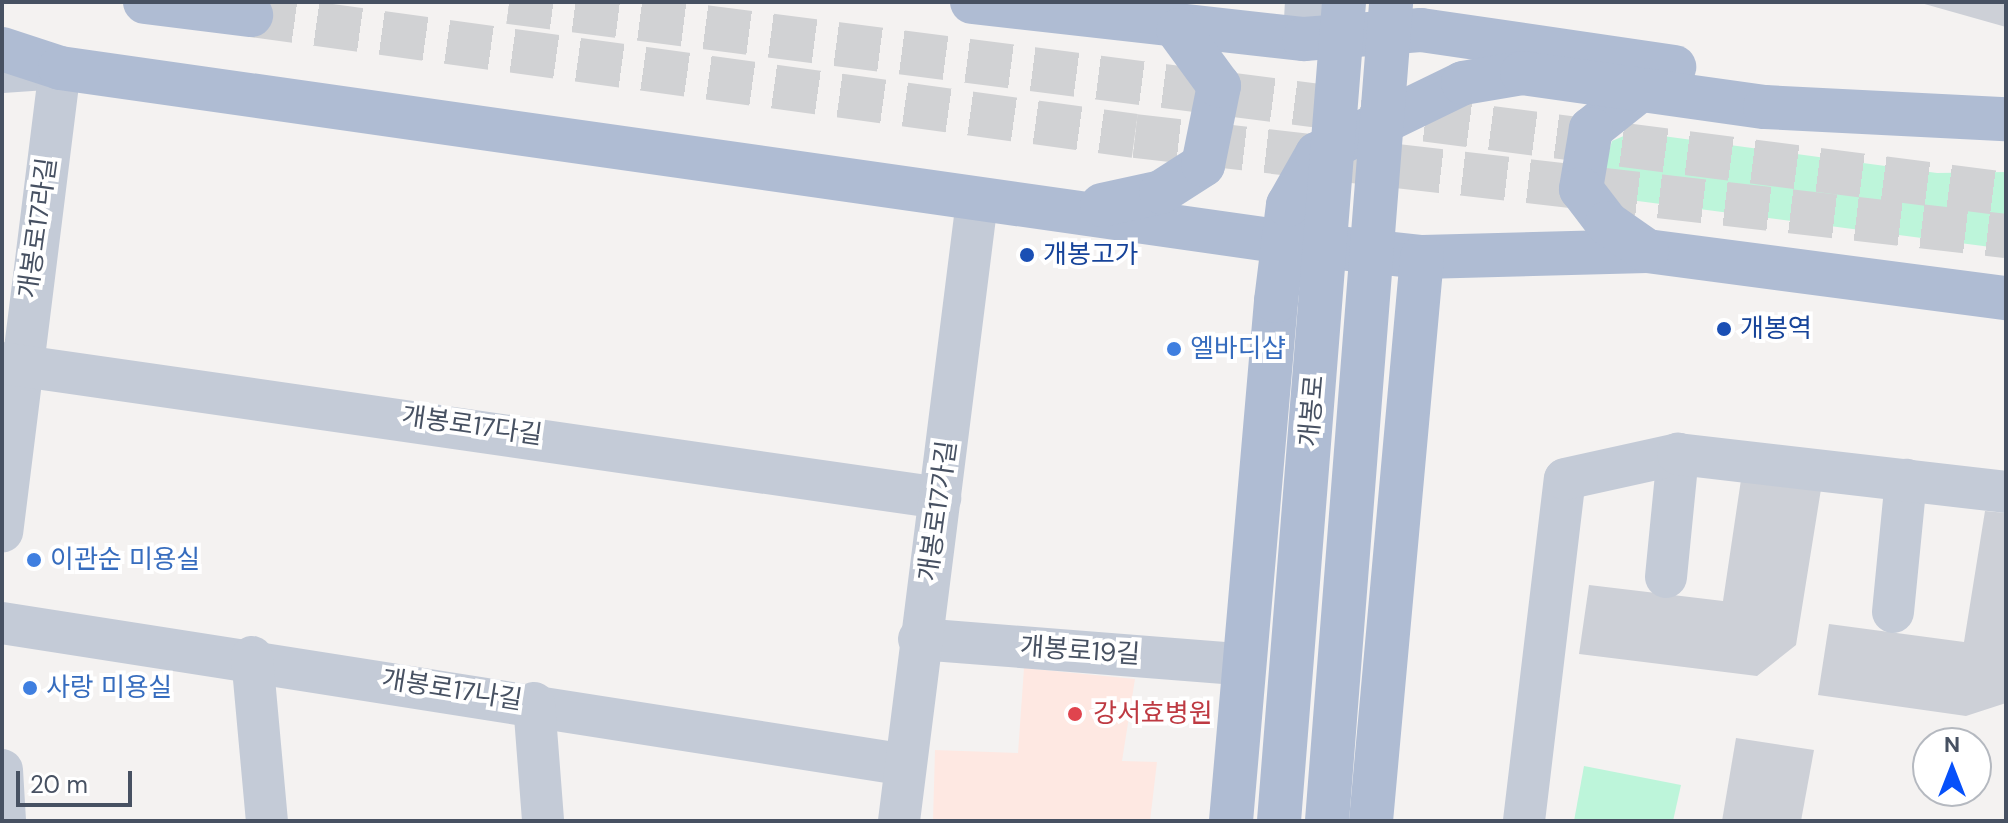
<!DOCTYPE html>
<meta charset="utf-8">
<style>
body{margin:0}
#map{position:relative;width:2008px;height:823px;overflow:hidden;background:#f4f2f1;font-family:"DM Sans","Noto Sans KR",sans-serif}
div>[style]{position:absolute}
.medical>*{inset:0;background:#fee8e2}
.green>*{inset:0;background:#bdf5da}
.building>*{inset:0;background:#cdd0d7}
.major-tunnel>*{height:44px;margin-top:-22px;transform-origin:0;background:repeating-linear-gradient(90deg,#d1d2d4 0 44px,transparent 0 66px)}
.minor>*{height:42px;margin:-21px;padding:0 21px;transform-origin:21px;border-radius:21px;background:#c4cbd7}
.major>*{height:44px;margin:-22px;padding:0 22px;transform-origin:22px;border-radius:22px;background:#afbcd3}
.dots>*{width:22px;height:22px;translate:-50% -50%;box-sizing:border-box;border:4px solid #fff;border-radius:50%}
span{translate:-50% -50%;white-space:nowrap;text-align:center;line-height:1.15;-webkit-text-stroke:8px #fff;paint-order:stroke}
.street-label{font-size:26px;color:#475162}
.transit-label{font-size:26px;color:#164399}
.left{translate:0 -50%;text-align:left}
.shop-label{font-size:26px;color:#366cbe}
.health-label{font-size:26px;color:#be3a42}
.frame{position:absolute;inset:0;border:4px solid #475162;pointer-events:none}
.north{position:absolute;left:1912px;top:727px;width:80px;height:80px;box-sizing:border-box;background:#fff;border:2px solid #b5b9c0;border-radius:50%;rotate:0deg;font-size:22px;font-weight:700;line-height:32px;text-align:center;color:#475162}
.north::after{content:'';display:block;margin:auto;width:28px;height:36px;background:#0650fa;clip-path:polygon(50% 0,100% 100%,50% 72%,0 100%)}
.scale{position:absolute;left:16px;top:771px;width:116px;height:36px;box-sizing:border-box;border:4px solid #475162;border-top:0;padding-left:10px;font-size:24px;line-height:28px;white-space:nowrap;color:#475162;-webkit-text-stroke:6px #fff;paint-order:stroke}
</style>
<div id="map">
<div class="medical">
<div style="clip-path:polygon(1024px 668px,1135px 679px,1122px 761px,1157px 762px,1150px 821px,933px 821px,935px 750px,1018px 753px)"></div>
</div>
<div class="green">
<div style="clip-path:polygon(1633px 132px,1937px 173px,2006px 172px,2006px 249px,1630px 200px,1603px 172px,1612px 141px)"></div>
<div style="clip-path:polygon(1584px 766px,1681px 785px,1673px 821px,1574px 821px)"></div>
</div>
<div class="building">
<div style="clip-path:polygon(1921px 2px,2006px 2px,2006px 27px,1921px 3px)"></div>
<div style="clip-path:polygon(1742px 473px,1822px 483px,1796px 645px,1757px 676px,1579px 654px,1589px 585px,1723px 601px)"></div>
<div style="clip-path:polygon(1985px 511px,2006px 513px,2006px 703px,1966px 716px,1818px 695px,1829px 624px,1964px 642px)"></div>
<div style="clip-path:polygon(1736px 738px,1814px 750px,1801px 821px,1722px 821px)"></div>
</div>
<div class="major-tunnel">
<div style="left:509px;top:2px;width:1509px;rotate:7.31deg"></div>
<div style="left:251px;top:15px;width:892px;rotate:7.79deg"></div>
<div style="left:1135px;top:136px;width:877px;rotate:6.55deg"></div>
</div>
<div class="minor">
<div style="left:1304px;top:39px;width:37px;rotate:-87deg"></div>
<div style="left:2px;top:72px;width:58px;rotate:-3.9deg"></div>
<div style="left:60px;top:68px;width:467px;rotate:97.1deg"></div>
<div style="left:2px;top:363px;width:948px;rotate:8.19deg"></div>
<div style="left:1666px;top:577px;width:124px;rotate:-84.4deg"></div>
<div style="left:1893px;top:612px;width:133px;rotate:-84.4deg"></div>
<div style="left:2px;top:623px;width:909px;rotate:8.92deg"></div>
<div style="left:919px;top:639px;width:322px;rotate:4.5deg"></div>
<div style="left:252px;top:657px;width:165px;rotate:84.8deg"></div>
<div style="left:534px;top:703px;width:118px;rotate:85.6deg"></div>
<div style="left:2px;top:770px;width:51px;rotate:86.6deg"></div>
<div style="left:899px;top:821px;width:625px;rotate:-82.83deg"></div>
<div style="left:1524px;top:821px;width:344px;rotate:-83.2deg"></div>
<div style="left:1565px;top:479px;width:116px;rotate:-12.5deg"></div>
<div style="left:1678px;top:454px;width:330px;rotate:6.6deg"></div>
</div>
<div class="major">
<div style="left:145px;top:2px;width:107px;rotate:7deg"></div>
<div style="left:972px;top:2px;width:334px;rotate:6.4deg"></div>
<div style="left:1304px;top:39px;width:117px;rotate:-4.4deg"></div>
<div style="left:1421px;top:30px;width:256px;rotate:8.3deg"></div>
<div style="left:2px;top:49px;width:61px;rotate:18.1deg"></div>
<div style="left:60px;top:68px;width:1236px;rotate:8.09deg"></div>
<div style="left:1284px;top:242px;width:139px;rotate:6.2deg"></div>
<div style="left:1422px;top:257px;width:225px;rotate:-1.5deg"></div>
<div style="left:1647px;top:251px;width:362px;rotate:7.5deg"></div>
<div style="left:1640px;top:90px;width:63px;rotate:141.5deg"></div>
<div style="left:1591px;top:129px;width:61px;rotate:99.5deg"></div>
<div style="left:1581px;top:189px;width:43px;rotate:52.6deg"></div>
<div style="left:1607px;top:223px;width:49px;rotate:35deg"></div>
<div style="left:1102px;top:205px;width:60px;rotate:-12.4deg"></div>
<div style="left:1161px;top:192px;width:50px;rotate:-32.7deg"></div>
<div style="left:1203px;top:165px;width:81px;rotate:-78.6deg"></div>
<div style="left:1219px;top:86px;width:69px;rotate:-126.2deg"></div>
<div style="left:1231px;top:821px;width:522px;rotate:-85.05deg"></div>
<div style="left:1276px;top:301px;width:97px;rotate:-82.9deg"></div>
<div style="left:1288px;top:205px;width:59px;rotate:-60.4deg"></div>
<div style="left:1317px;top:154px;width:162px;rotate:-25.9deg"></div>
<div style="left:1463px;top:83px;width:60px;rotate:-9.6deg"></div>
<div style="left:1522px;top:73px;width:245px;rotate:8deg"></div>
<div style="left:1765px;top:107px;width:241px;rotate:2.9deg"></div>
<div style="left:1279px;top:821px;width:822px;rotate:-85.46deg"></div>
<div style="left:1327px;top:821px;width:820px;rotate:-85.52deg"></div>
<div style="left:1371px;top:821px;width:566px;rotate:-84.83deg"></div>
</div>
<div class="dots">
<div style="left:1027px;top:255px;background:#1a4fb4"></div>
<div style="left:1724px;top:329px;background:#1a4fb4"></div>
<div style="left:1174px;top:349px;background:#3f7fe0"></div>
<div style="left:34px;top:560px;background:#3f7fe0"></div>
<div style="left:30px;top:688px;background:#3f7fe0"></div>
<div style="left:1075px;top:714px;background:#e0444e"></div>
</div>
<div class="street-label">
<span style="left:38px;top:228px;rotate:-82deg">개봉로17라길</span>
<span style="left:1312px;top:411px;rotate:-85deg">개봉로</span>
<span style="left:472px;top:426px;rotate:8deg">개봉로17다길</span>
<span style="left:938px;top:511px;rotate:-82deg">개봉로17가길</span>
<span style="left:1080px;top:651px;rotate:4deg">개봉로19길</span>
<span style="left:452px;top:690px;rotate:9deg">개봉로17나길</span>
</div>
<div class="transit-label">
<span class="left" style="left:1043px;top:255px">개봉고가</span>
<span class="left" style="left:1740px;top:329px">개봉역</span>
</div>
<div class="shop-label">
<span class="left" style="left:1190px;top:349px">엘바디샵</span>
<span class="left" style="left:50px;top:560px">이관순 미용실</span>
<span class="left" style="left:46px;top:688px">사랑 미용실</span>
</div>
<div class="health-label">
<span class="left" style="left:1093px;top:714px">강서효병원</span>
</div>
<div class="frame"></div>
<div class="north">N</div>
<div class="scale">20 m</div>
</div>
